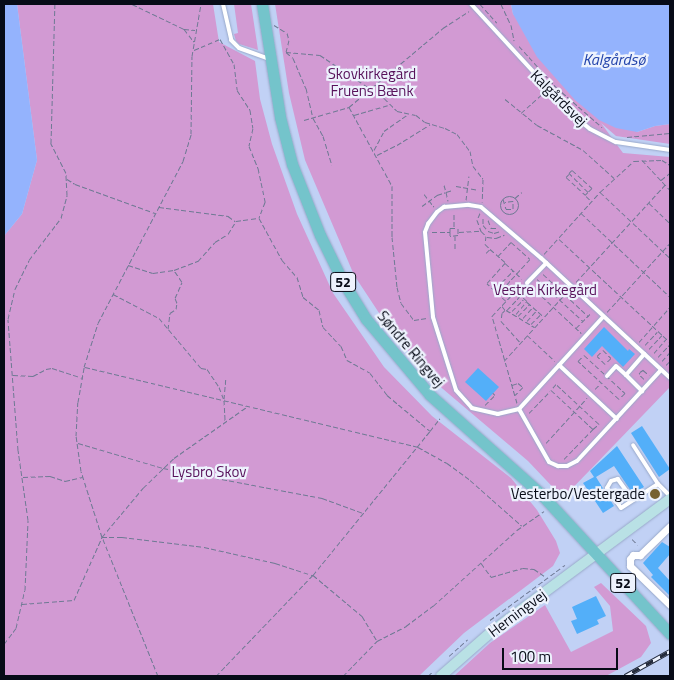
<!DOCTYPE html>
<meta charset="utf-8">
<style>
body{margin:0}
#map{position:relative;width:674px;height:680px;overflow:hidden;background:#c1d1f5;font-family:"Titillium Web",sans-serif}
div>[style]{position:absolute}
.green>*{inset:0;background:#d29ad3}
.water>*{inset:0;background:#94b3fd}
.building>*{inset:0;background:#53aff9}
.path>*{height:1px;margin-top:-0.5px;transform-origin:0;background:repeating-linear-gradient(90deg,#6e7993 0 5px,transparent 0 7.5px)}
.path>.ring{margin:-0.5px;padding:0;box-sizing:content-box;background:none;border:1px solid #6e7993;border-radius:50%}
.roads{filter:drop-shadow(0 0 1px #99a9ca) drop-shadow(0 0 1px #99a9ca)}
.lane>*{height:4px;margin:-2px;padding:0 2px;transform-origin:2px;border-radius:2px;background:#fff}
.street>*{height:7px;margin:-3.5px;padding:0 3.5px;transform-origin:3.5px;border-radius:3.5px;background:#fff}
.secondary>*{height:10px;margin:-5px;padding:0 5px;transform-origin:5px;border-radius:5px;background:#b9e1e5}
.primary>*{height:11px;margin:-5.5px;padding:0 5.5px;transform-origin:5.5px;border-radius:5.5px;background:#74c4cb}
.rail>*{height:4.5px;margin-top:-2.25px;transform-origin:0;background:repeating-linear-gradient(90deg,#edf2fd 0 8px,#252b3b 0 16px);box-sizing:border-box;border-block:1px solid #252b3b}
.dots>*{width:14px;height:14px;translate:-50% -50%;box-sizing:border-box;border:2px solid #edf2fd;border-radius:50%}
span{translate:-50% -50%;white-space:nowrap;text-align:center;line-height:1.15;-webkit-text-stroke:4.5px #edf2fd;paint-order:stroke}
.shield-label span{padding:1px 4px;background:#edf2fd;border:1px solid;border-radius:4px;-webkit-text-stroke-width:0}
.shield-label{font-size:14px;color:#070b17;font-weight:700}
.park-label{font-size:15px;color:#58125b}
.street-label{font-size:15px;color:#070b17}
.poi-label{font-size:15px;color:#070b17}
.right{translate:-100% -50%;text-align:right}
.water-label{font-size:16px;color:#2344ab;font-style:italic}
.frame{position:absolute;inset:0;border:5px solid #070b17;pointer-events:none}
.scale{position:absolute;left:502px;top:648px;width:116px;height:22px;box-sizing:border-box;border:2px solid #070b17;border-top:0;padding-left:6px;font-size:15px;line-height:18px;white-space:nowrap;color:#070b17;-webkit-text-stroke:4px #edf2fd;paint-order:stroke}
</style>
<div id="map">
<div class="green">
<div style="clip-path:polygon(17px 4px,213px 4px,219px 42px,255px 61px,260px 99px,272px 144px,297px 214px,333px 293px,384px 367px,432px 416px,511px 478px,537px 510px,556px 541px,560px 553px,553px 566px,464px 633px,419px 676px,4px 676px,4px 236px,22px 214px,37px 160px)"></div>
<div style="clip-path:polygon(234px 4px,251px 4px,258px 50px,239px 44px,236px 41px,234px 34px,238px 33px)"></div>
<div style="clip-path:polygon(275px 4px,511px 4px,513px 14px,637px 132px,655px 126px,670px 124px,670px 144px,616px 136px,601px 123px,623px 153px,670px 157px,670px 387px,563px 498px,528px 461px,430px 378px,385px 322px,354px 275px,305px 160px,289px 93px)"></div>
<div style="clip-path:polygon(601px 583px,646px 626px,651px 643px,641px 657px,606px 676px,454px 676px,490px 643px,545px 605px,571px 652px,613px 631px,610px 606px,594px 587px)"></div>
</div>
<div class="water">
<div style="clip-path:polygon(4px 4px,17px 4px,37px 160px,22px 214px,4px 236px)"></div>
<div style="clip-path:polygon(511px 4px,670px 4px,670px 124px,655px 126px,637px 132px,616px 128px,599px 120px,575px 100px,537px 57px,513px 14px)"></div>
</div>
<div class="building">
<div style="clip-path:polygon(604px 327px,628px 351px,629px 349px,635px 354px,623px 367px,602px 346px,592px 357px,584px 349px)"></div>
<div style="clip-path:polygon(478px 368px,499px 387px,486px 401px,465px 382px)"></div>
<div style="clip-path:polygon(642px 426px,670px 469px,659px 477px,631px 433px)"></div>
<div style="clip-path:polygon(617px 446px,644px 487px,633px 494px,614px 466px,596px 477px,614px 506px,603px 513px,583px 483px,594px 477px,590px 471px)"></div>
<div style="clip-path:polygon(662px 542px,670px 547px,670px 554px,658px 568px,670px 581px,670px 596px,651px 577px,653px 575px,643px 563px)"></div>
<div style="clip-path:polygon(596px 596px,606px 616px,597px 620px,599px 624px,577px 634px,571px 621px,577px 619px,572px 607px)"></div>
</div>
<div class="path">
<div style="left:132px;top:4px;width:58px;rotate:25.7deg"></div>
<div style="left:184px;top:29px;width:11px;rotate:5deg"></div>
<div style="left:480px;top:4px;width:25px;rotate:48deg"></div>
<div style="left:501px;top:4px;width:23px;rotate:65deg"></div>
<div style="left:511px;top:25px;width:16px;rotate:79deg"></div>
<div style="left:274px;top:25px;width:15px;rotate:32deg"></div>
<div style="left:287px;top:33px;width:7px;rotate:74deg"></div>
<div style="left:289px;top:40px;width:12px;rotate:104deg"></div>
<div style="left:286px;top:52px;width:9px;rotate:41deg"></div>
<div style="left:293px;top:58px;width:33px;rotate:67deg"></div>
<div style="left:306px;top:88px;width:31px;rotate:77deg"></div>
<div style="left:313px;top:118px;width:21px;rotate:61deg"></div>
<div style="left:323px;top:136px;width:30px;rotate:73deg"></div>
<div style="left:184px;top:29px;width:16px;rotate:52deg"></div>
<div style="left:519px;top:46px;width:55px;rotate:47.9deg"></div>
<div style="left:556px;top:87px;width:61px;rotate:41deg"></div>
<div style="left:194px;top:50px;width:28px;rotate:-23deg"></div>
<div style="left:220px;top:39px;width:29px;rotate:61deg"></div>
<div style="left:234px;top:64px;width:26px;rotate:83deg"></div>
<div style="left:237px;top:90px;width:24px;rotate:57deg"></div>
<div style="left:250px;top:110px;width:18px;rotate:81deg"></div>
<div style="left:253px;top:128px;width:18px;rotate:103deg"></div>
<div style="left:249px;top:146px;width:24px;rotate:68deg"></div>
<div style="left:258px;top:168px;width:35px;rotate:78deg"></div>
<div style="left:265px;top:202px;width:17px;rotate:111deg"></div>
<div style="left:259px;top:218px;width:48px;rotate:61.3deg"></div>
<div style="left:282px;top:260px;width:23px;rotate:49deg"></div>
<div style="left:297px;top:277px;width:21px;rotate:73deg"></div>
<div style="left:303px;top:297px;width:21px;rotate:39deg"></div>
<div style="left:319px;top:310px;width:17px;rotate:77deg"></div>
<div style="left:323px;top:327px;width:26px;rotate:47deg"></div>
<div style="left:341px;top:346px;width:15px;rotate:67deg"></div>
<div style="left:347px;top:360px;width:26px;rotate:29deg"></div>
<div style="left:370px;top:373px;width:28px;rotate:52deg"></div>
<div style="left:387px;top:395px;width:56px;rotate:39.9deg"></div>
<div style="left:430px;top:431px;width:16px;rotate:-52deg"></div>
<div style="left:286px;top:52px;width:34px;rotate:5deg"></div>
<div style="left:320px;top:55px;width:77px;rotate:33.9deg"></div>
<div style="left:384px;top:98px;width:18px;rotate:45deg"></div>
<div style="left:397px;top:111px;width:19px;rotate:12deg"></div>
<div style="left:416px;top:115px;width:11px;rotate:38deg"></div>
<div style="left:425px;top:122px;width:21px;rotate:17deg"></div>
<div style="left:445px;top:128px;width:13px;rotate:27deg"></div>
<div style="left:457px;top:134px;width:21px;rotate:53deg"></div>
<div style="left:470px;top:151px;width:15px;rotate:79deg"></div>
<div style="left:473px;top:166px;width:16px;rotate:52deg"></div>
<div style="left:483px;top:179px;width:23px;rotate:92deg"></div>
<div style="left:505px;top:99px;width:41px;rotate:39.1deg"></div>
<div style="left:537px;top:125px;width:52px;rotate:28.5deg"></div>
<div style="left:583px;top:150px;width:42px;rotate:42.1deg"></div>
<div style="left:349px;top:107px;width:90px;rotate:61.4deg"></div>
<div style="left:392px;top:186px;width:51px;rotate:90deg"></div>
<div style="left:392px;top:237px;width:50px;rotate:84.3deg"></div>
<div style="left:397px;top:287px;width:16px;rotate:76deg"></div>
<div style="left:401px;top:303px;width:21px;rotate:53deg"></div>
<div style="left:414px;top:320px;width:13px;rotate:-9deg"></div>
<div style="left:521px;top:113px;width:31px;rotate:-42deg"></div>
<div style="left:354px;top:115px;width:35px;rotate:-16deg"></div>
<div style="left:304px;top:120px;width:47px;rotate:-16.1deg"></div>
<div style="left:349px;top:107px;width:123px;rotate:-40deg"></div>
<div style="left:443px;top:28px;width:31px;rotate:-33deg"></div>
<div style="left:627px;top:137px;width:43px;rotate:-5.3deg"></div>
<div style="left:374px;top:150px;width:21px;rotate:-62deg"></div>
<div style="left:384px;top:131px;width:29px;rotate:-35deg"></div>
<div style="left:377px;top:155px;width:22px;rotate:-27deg"></div>
<div style="left:397px;top:145px;width:39px;rotate:-32deg"></div>
<div style="left:642px;top:160px;width:41px;rotate:47deg"></div>
<div style="left:572px;top:170px;width:27px;rotate:42deg"></div>
<div style="left:592px;top:188px;width:6px;rotate:135deg"></div>
<div style="left:588px;top:192px;width:27px;rotate:-135deg"></div>
<div style="left:569px;top:173px;width:4px;rotate:-45deg"></div>
<div style="left:569px;top:174px;width:4px;rotate:135deg"></div>
<div style="left:566px;top:177px;width:26px;rotate:43deg"></div>
<div style="left:585px;top:195px;width:4px;rotate:-45deg"></div>
<div style="left:67px;top:179px;width:9px;rotate:32deg"></div>
<div style="left:75px;top:184px;width:85px;rotate:19.9deg"></div>
<div style="left:661px;top:180px;width:11px;rotate:-38deg"></div>
<div style="left:444px;top:185px;width:7px;rotate:74deg"></div>
<div style="left:446px;top:192px;width:7px;rotate:-16deg"></div>
<div style="left:456px;top:186px;width:22px;rotate:10deg"></div>
<div style="left:600px;top:192px;width:96px;rotate:43.3deg"></div>
<div style="left:424px;top:194px;width:16px;rotate:52deg"></div>
<div class="ring" style="left:500px;top:196px;width:17px;height:17px"></div>
<div style="left:586px;top:196px;width:7px;rotate:45deg"></div>
<div style="left:515px;top:198px;width:9px;rotate:-41deg"></div>
<div style="left:503px;top:199px;width:10px;rotate:73deg"></div>
<div style="left:506px;top:209px;width:7px"></div>
<div style="left:513px;top:209px;width:8px;rotate:-90deg"></div>
<div style="left:513px;top:201px;width:8px;rotate:173deg"></div>
<div style="left:466px;top:200px;width:24px;rotate:-83deg"></div>
<div style="left:649px;top:203px;width:29px;rotate:44deg"></div>
<div style="left:422px;top:206px;width:19px;rotate:-36deg"></div>
<div style="left:437px;top:195px;width:9px;rotate:-18deg"></div>
<div style="left:446px;top:192px;width:9px;rotate:77deg"></div>
<div style="left:159px;top:207px;width:70px;rotate:7.4deg"></div>
<div style="left:228px;top:216px;width:9px;rotate:36deg"></div>
<div style="left:480px;top:213px;width:8px;rotate:113deg"></div>
<div style="left:477px;top:220px;width:12px;rotate:70deg"></div>
<div style="left:581px;top:213px;width:122px;rotate:43.3deg"></div>
<div style="left:483px;top:218px;width:7px;rotate:90deg"></div>
<div style="left:483px;top:225px;width:8px;rotate:50deg"></div>
<div style="left:488px;top:231px;width:6px;rotate:18deg"></div>
<div style="left:494px;top:233px;width:7px;rotate:-16deg"></div>
<div style="left:488px;top:220px;width:9px;rotate:69deg"></div>
<div style="left:491px;top:228px;width:6px"></div>
<div style="left:454px;top:227px;width:14px;rotate:-90deg"></div>
<div style="left:432px;top:232px;width:18px"></div>
<div style="left:450px;top:232px;width:4px;rotate:-90deg"></div>
<div style="left:450px;top:228px;width:8px"></div>
<div style="left:458px;top:228px;width:7px;rotate:90deg"></div>
<div style="left:458px;top:235px;width:8px;rotate:173deg"></div>
<div style="left:450px;top:236px;width:4px;rotate:-90deg"></div>
<div style="left:459px;top:232px;width:22px;rotate:-3deg"></div>
<div style="left:481px;top:231px;width:7px;rotate:45deg"></div>
<div style="left:486px;top:236px;width:8px;rotate:97deg"></div>
<div style="left:485px;top:244px;width:7px;rotate:45deg"></div>
<div style="left:455px;top:236px;width:13px;rotate:90deg"></div>
<div style="left:487px;top:237px;width:9px;rotate:6deg"></div>
<div style="left:496px;top:238px;width:9px;rotate:-21deg"></div>
<div style="left:559px;top:239px;width:151px;rotate:42.9deg"></div>
<div style="left:486px;top:253px;width:6px;rotate:-45deg"></div>
<div style="left:490px;top:249px;width:20px;rotate:41deg"></div>
<div style="left:544px;top:254px;width:84px;rotate:-47.9deg"></div>
<div style="left:600px;top:192px;width:46px;rotate:-42.4deg"></div>
<div style="left:634px;top:161px;width:28px;rotate:-2deg"></div>
<div style="left:662px;top:160px;width:9px;rotate:32deg"></div>
<div style="left:498px;top:256px;width:19px;rotate:-47deg"></div>
<div style="left:511px;top:242px;width:25px;rotate:42deg"></div>
<div style="left:530px;top:259px;width:46px;rotate:132.4deg"></div>
<div style="left:128px;top:265px;width:26px;rotate:18deg"></div>
<div style="left:153px;top:273px;width:21px;rotate:-8deg"></div>
<div style="left:174px;top:270px;width:26px;rotate:-21deg"></div>
<div style="left:198px;top:261px;width:25px;rotate:-48deg"></div>
<div style="left:215px;top:242px;width:15px;rotate:-32deg"></div>
<div style="left:228px;top:234px;width:15px;rotate:-58deg"></div>
<div style="left:236px;top:221px;width:22px;rotate:-8deg"></div>
<div style="left:543px;top:274px;width:62px;rotate:43deg"></div>
<div style="left:537px;top:279px;width:62px;rotate:42.4deg"></div>
<div style="left:502px;top:282px;width:16px;rotate:-45deg"></div>
<div style="left:576px;top:282px;width:132px;rotate:-47.5deg"></div>
<div style="left:531px;top:286px;width:69px;rotate:43.2deg"></div>
<div style="left:113px;top:294px;width:52px;rotate:27.6deg"></div>
<div style="left:159px;top:318px;width:65px;rotate:50deg"></div>
<div style="left:201px;top:368px;width:6px;rotate:9deg"></div>
<div style="left:207px;top:369px;width:22px;rotate:56deg"></div>
<div style="left:219px;top:387px;width:14px;rotate:69deg"></div>
<div style="left:224px;top:400px;width:22px;rotate:87deg"></div>
<div style="left:506px;top:301px;width:26px;rotate:-137deg"></div>
<div style="left:487px;top:283px;width:27px;rotate:-48deg"></div>
<div style="left:505px;top:263px;width:23px;rotate:43deg"></div>
<div style="left:527px;top:302px;width:21px;rotate:41deg"></div>
<div style="left:502px;top:306px;width:5px;rotate:53deg"></div>
<div style="left:505px;top:310px;width:4px;rotate:135deg"></div>
<div style="left:502px;top:313px;width:8px;rotate:97deg"></div>
<div style="left:501px;top:321px;width:28px;rotate:48deg"></div>
<div style="left:506px;top:310px;width:33px;rotate:31deg"></div>
<div style="left:507px;top:310px;width:19px;rotate:-47deg"></div>
<div style="left:512px;top:311px;width:16px;rotate:-45deg"></div>
<div style="left:607px;top:312px;width:93px;rotate:-47.6deg"></div>
<div style="left:516px;top:314px;width:17px;rotate:-50deg"></div>
<div style="left:527px;top:301px;width:15px;rotate:-138deg"></div>
<div style="left:518px;top:316px;width:16px;rotate:-45deg"></div>
<div style="left:523px;top:318px;width:13px;rotate:-48deg"></div>
<div style="left:527px;top:321px;width:13px;rotate:-48deg"></div>
<div style="left:531px;top:324px;width:13px;rotate:-45deg"></div>
<div style="left:576px;top:328px;width:21px;rotate:-45deg"></div>
<div style="left:168px;top:329px;width:16px;rotate:-83deg"></div>
<div style="left:170px;top:313px;width:7px;rotate:-34deg"></div>
<div style="left:176px;top:309px;width:6px;rotate:-81deg"></div>
<div style="left:177px;top:303px;width:5px;rotate:-112deg"></div>
<div style="left:175px;top:298px;width:17px;rotate:-66deg"></div>
<div style="left:182px;top:282px;width:14px;rotate:-124deg"></div>
<div style="left:527px;top:335px;width:38px;rotate:43deg"></div>
<div style="left:639px;top:342px;width:47px;rotate:-48.5deg"></div>
<div style="left:645px;top:345px;width:18px;rotate:-47deg"></div>
<div style="left:649px;top:349px;width:19px;rotate:-47deg"></div>
<div style="left:603px;top:350px;width:11px;rotate:45deg"></div>
<div style="left:611px;top:358px;width:8px;rotate:135deg"></div>
<div style="left:605px;top:364px;width:11px;rotate:-135deg"></div>
<div style="left:597px;top:356px;width:8px;rotate:-45deg"></div>
<div style="left:654px;top:353px;width:18px;rotate:-49deg"></div>
<div style="left:584px;top:355px;width:56px;rotate:42.8deg"></div>
<div style="left:625px;top:393px;width:8px;rotate:135deg"></div>
<div style="left:619px;top:399px;width:56px;rotate:-137.2deg"></div>
<div style="left:578px;top:361px;width:8px;rotate:-45deg"></div>
<div style="left:658px;top:357px;width:18px;rotate:-47deg"></div>
<div style="left:504px;top:361px;width:95px;rotate:-47.6deg"></div>
<div style="left:662px;top:361px;width:12px;rotate:-48deg"></div>
<div style="left:666px;top:365px;width:6px;rotate:-45deg"></div>
<div style="left:85px;top:367px;width:342px;rotate:13.5deg"></div>
<div style="left:418px;top:447px;width:33px;rotate:29deg"></div>
<div style="left:447px;top:463px;width:29px;rotate:36deg"></div>
<div style="left:470px;top:480px;width:69px;rotate:41.5deg"></div>
<div style="left:13px;top:375px;width:20px;rotate:3deg"></div>
<div style="left:33px;top:376px;width:15px;rotate:-28deg"></div>
<div style="left:46px;top:369px;width:6px;rotate:-9deg"></div>
<div style="left:52px;top:368px;width:32px;rotate:18deg"></div>
<div style="left:644px;top:379px;width:7px;rotate:-135deg"></div>
<div style="left:639px;top:374px;width:2px;rotate:-63deg"></div>
<div style="left:640px;top:372px;width:4px;rotate:-34deg"></div>
<div style="left:643px;top:370px;width:8px;rotate:40deg"></div>
<div style="left:512px;top:385px;width:6px;rotate:-18deg"></div>
<div style="left:518px;top:383px;width:6px;rotate:39deg"></div>
<div style="left:523px;top:387px;width:11px;rotate:135deg"></div>
<div style="left:595px;top:389px;width:8px;rotate:-45deg"></div>
<div style="left:224px;top:399px;width:21px;rotate:-85deg"></div>
<div style="left:517px;top:403px;width:91px;rotate:-106deg"></div>
<div style="left:492px;top:316px;width:42px;rotate:-46.9deg"></div>
<div style="left:485px;top:405px;width:14px;rotate:-45deg"></div>
<div style="left:495px;top:395px;width:3px;rotate:-135deg"></div>
<div style="left:529px;top:413px;width:30px;rotate:-46deg"></div>
<div style="left:78px;top:443px;width:89px;rotate:16.4deg"></div>
<div style="left:163px;top:468px;width:162px;rotate:10.7deg"></div>
<div style="left:322px;top:498px;width:44px;rotate:20.1deg"></div>
<div style="left:546px;top:443px;width:61px;rotate:-47.7deg"></div>
<div style="left:564px;top:459px;width:42px;rotate:-46deg"></div>
<div style="left:593px;top:429px;width:8px;rotate:-40deg"></div>
<div style="left:599px;top:424px;width:59px;rotate:-137.1deg"></div>
<div style="left:556px;top:384px;width:8px;rotate:130deg"></div>
<div style="left:551px;top:390px;width:57px;rotate:42.9deg"></div>
<div style="left:23px;top:477px;width:27px;rotate:-2deg"></div>
<div style="left:50px;top:476px;width:16px;rotate:18deg"></div>
<div style="left:65px;top:481px;width:18px;rotate:-13deg"></div>
<div style="left:102px;top:537px;width:20px"></div>
<div style="left:122px;top:537px;width:83px;rotate:7deg"></div>
<div style="left:204px;top:547px;width:73px;rotate:12.7deg"></div>
<div style="left:275px;top:563px;width:40px;rotate:18deg"></div>
<div style="left:313px;top:575px;width:64px;rotate:39.9deg"></div>
<div style="left:362px;top:616px;width:29px;rotate:59deg"></div>
<div style="left:632px;top:539px;width:8px;rotate:45deg"></div>
<div style="left:481px;top:563px;width:17px;rotate:54deg"></div>
<div style="left:491px;top:577px;width:33px;rotate:-16deg"></div>
<div style="left:523px;top:568px;width:11px;rotate:5deg"></div>
<div style="left:534px;top:569px;width:14px;rotate:34deg"></div>
<div style="left:22px;top:604px;width:52px;rotate:-4.4deg"></div>
<div style="left:74px;top:600px;width:69px;rotate:-66deg"></div>
<div style="left:102px;top:537px;width:64px;rotate:-50.1deg"></div>
<div style="left:143px;top:488px;width:43px;rotate:-44.1deg"></div>
<div style="left:174px;top:458px;width:90px;rotate:-35.1deg"></div>
<div style="left:490px;top:620px;width:93px;rotate:-36.3deg"></div>
<div style="left:4px;top:644px;width:20px;rotate:-53deg"></div>
<div style="left:16px;top:628px;width:39px;rotate:-77deg"></div>
<div style="left:25px;top:590px;width:70px;rotate:-87.5deg"></div>
<div style="left:28px;top:520px;width:71px;rotate:-98.1deg"></div>
<div style="left:18px;top:450px;width:131px;rotate:-94.4deg"></div>
<div style="left:8px;top:319px;width:31px;rotate:-77deg"></div>
<div style="left:15px;top:289px;width:32px;rotate:-64deg"></div>
<div style="left:29px;top:260px;width:53px;rotate:-52.7deg"></div>
<div style="left:61px;top:218px;width:24px;rotate:-75deg"></div>
<div style="left:67px;top:195px;width:22px;rotate:-93deg"></div>
<div style="left:66px;top:173px;width:34px;rotate:-117deg"></div>
<div style="left:51px;top:143px;width:139px;rotate:-88.4deg"></div>
<div style="left:449px;top:656px;width:25px;rotate:-42deg"></div>
<div style="left:158px;top:676px;width:150px;rotate:-111.9deg"></div>
<div style="left:102px;top:537px;width:69px;rotate:-107.7deg"></div>
<div style="left:81px;top:471px;width:35px;rotate:-98deg"></div>
<div style="left:76px;top:436px;width:34px;rotate:-87deg"></div>
<div style="left:78px;top:402px;width:36px;rotate:-80deg"></div>
<div style="left:84px;top:367px;width:46px;rotate:-72.3deg"></div>
<div style="left:98px;top:323px;width:183px;rotate:-62.3deg"></div>
<div style="left:183px;top:161px;width:28px;rotate:-73deg"></div>
<div style="left:191px;top:134px;width:78px;rotate:-89.3deg"></div>
<div style="left:192px;top:56px;width:53px;rotate:-80.2deg"></div>
<div style="left:216px;top:676px;width:140px;rotate:-46.2deg"></div>
<div style="left:313px;top:575px;width:186px;rotate:-50.9deg"></div>
<div style="left:343px;top:676px;width:49px;rotate:-45.8deg"></div>
<div style="left:377px;top:641px;width:33px;rotate:-27deg"></div>
<div style="left:406px;top:626px;width:34px;rotate:-37deg"></div>
<div style="left:433px;top:606px;width:113px;rotate:-42.1deg"></div>
<div style="left:517px;top:530px;width:33px;rotate:-35deg"></div>
<div style="left:428px;top:676px;width:7px;rotate:-45deg"></div>
</div>
<div class="roads">
<div class="lane">
<div style="left:223px;top:4px;width:37px;rotate:77deg"></div>
<div style="left:231px;top:40px;width:11px;rotate:45deg"></div>
<div style="left:239px;top:48px;width:32px;rotate:20deg"></div>
<div style="left:471px;top:4px;width:149px;rotate:47.4deg"></div>
<div style="left:572px;top:114px;width:23px;rotate:40deg"></div>
<div style="left:590px;top:129px;width:29px;rotate:27deg"></div>
<div style="left:616px;top:142px;width:55px;rotate:8.4deg"></div>
<div style="left:527px;top:283px;width:28px;rotate:-46deg"></div>
<div style="left:603px;top:317px;width:125px;rotate:132.4deg"></div>
<div style="left:519px;top:409px;width:22px;rotate:167deg"></div>
<div style="left:498px;top:414px;width:27px;rotate:-167deg"></div>
<div style="left:472px;top:408px;width:24px;rotate:-132deg"></div>
<div style="left:456px;top:390px;width:77px;rotate:-107.5deg"></div>
<div style="left:433px;top:317px;width:85px;rotate:-95.4deg"></div>
<div style="left:425px;top:232px;width:9px;rotate:-69deg"></div>
<div style="left:428px;top:224px;width:15px;rotate:-53deg"></div>
<div style="left:437px;top:212px;width:9px;rotate:-36deg"></div>
<div style="left:444px;top:207px;width:25px;rotate:-5deg"></div>
<div style="left:469px;top:205px;width:12px;rotate:9deg"></div>
<div style="left:481px;top:207px;width:79px;rotate:40.4deg"></div>
<div style="left:541px;top:258px;width:176px;rotate:42.9deg"></div>
<div style="left:559px;top:365px;width:79px;rotate:43deg"></div>
<div style="left:626px;top:375px;width:23px;rotate:45deg"></div>
<div style="left:607px;top:376px;width:13px;rotate:-48deg"></div>
<div style="left:616px;top:366px;width:13px;rotate:42deg"></div>
<div style="left:626px;top:375px;width:28px;rotate:-49deg"></div>
<div style="left:519px;top:409px;width:61px;rotate:60.5deg"></div>
<div style="left:549px;top:462px;width:10px;rotate:24deg"></div>
<div style="left:558px;top:466px;width:9px"></div>
<div style="left:567px;top:466px;width:11px;rotate:-27deg"></div>
<div style="left:577px;top:461px;width:124px;rotate:-47.3deg"></div>
<div style="left:658px;top:484px;width:17px;rotate:45deg"></div>
<div style="left:633px;top:500px;width:26px;rotate:-126deg"></div>
<div style="left:618px;top:479px;width:7px;rotate:164deg"></div>
<div style="left:611px;top:481px;width:8px;rotate:120deg"></div>
<div style="left:607px;top:488px;width:24px;rotate:55deg"></div>
<div style="left:621px;top:508px;width:44px;rotate:-33deg"></div>
<div style="left:658px;top:484px;width:46px;rotate:-122.7deg"></div>
</div>
<div class="street">
<div style="left:670px;top:526px;width:42px;rotate:136deg"></div>
<div style="left:640px;top:555px;width:7px;rotate:180deg"></div>
<div style="left:633px;top:555px;width:5px;rotate:127deg"></div>
<div style="left:630px;top:559px;width:7px;rotate:90deg"></div>
<div style="left:630px;top:566px;width:56px;rotate:44.3deg"></div>
</div>
<div class="secondary">
<div style="left:441px;top:676px;width:67px;rotate:-41.3deg"></div>
<div style="left:491px;top:632px;width:223px;rotate:-36.6deg"></div>
</div>
<div class="primary">
<div style="left:262px;top:4px;width:114px;rotate:80.9deg"></div>
<div style="left:280px;top:117px;width:49px;rotate:75.7deg"></div>
<div style="left:292px;top:164px;width:76px;rotate:68.5deg"></div>
<div style="left:320px;top:235px;width:50px;rotate:63.9deg"></div>
<div style="left:342px;top:280px;width:46px;rotate:58.4deg"></div>
<div style="left:366px;top:319px;width:99px;rotate:49.9deg"></div>
<div style="left:430px;top:395px;width:149px;rotate:41.7deg"></div>
<div style="left:541px;top:494px;width:190px;rotate:47.3deg"></div>
</div>
</div>
<div class="rail">
<div style="left:625px;top:676px;width:51px;rotate:-29.1deg"></div>
</div>
<div class="dots">
<div style="left:655px;top:494px;background:#776231"></div>
</div>
<div class="shield-label">
<span style="left:343px;top:282px">52</span>
<span style="left:623px;top:583px">52</span>
</div>
<div class="park-label">
<span style="left:372px;top:82px">Skovkirkegård<br>Fruens Bænk</span>
<span style="left:545px;top:290px">Vestre Kirkegård</span>
<span style="left:209px;top:472px">Lysbro Skov</span>
</div>
<div class="street-label">
<span style="left:559px;top:98px;rotate:45deg">Kalgårdsvej</span>
<span style="left:411px;top:349px;rotate:50deg">Søndre Ringvej</span>
<span style="left:517px;top:613px;rotate:-37deg">Herningvej</span>
</div>
<div class="poi-label">
<span class="right" style="left:645px;top:494px">Vesterbo/Vestergade</span>
</div>
<div class="water-label">
<span style="left:614px;top:59px">Kalgårdsø</span>
</div>
<div class="frame"></div>
<div class="scale">100 m</div>
</div>
